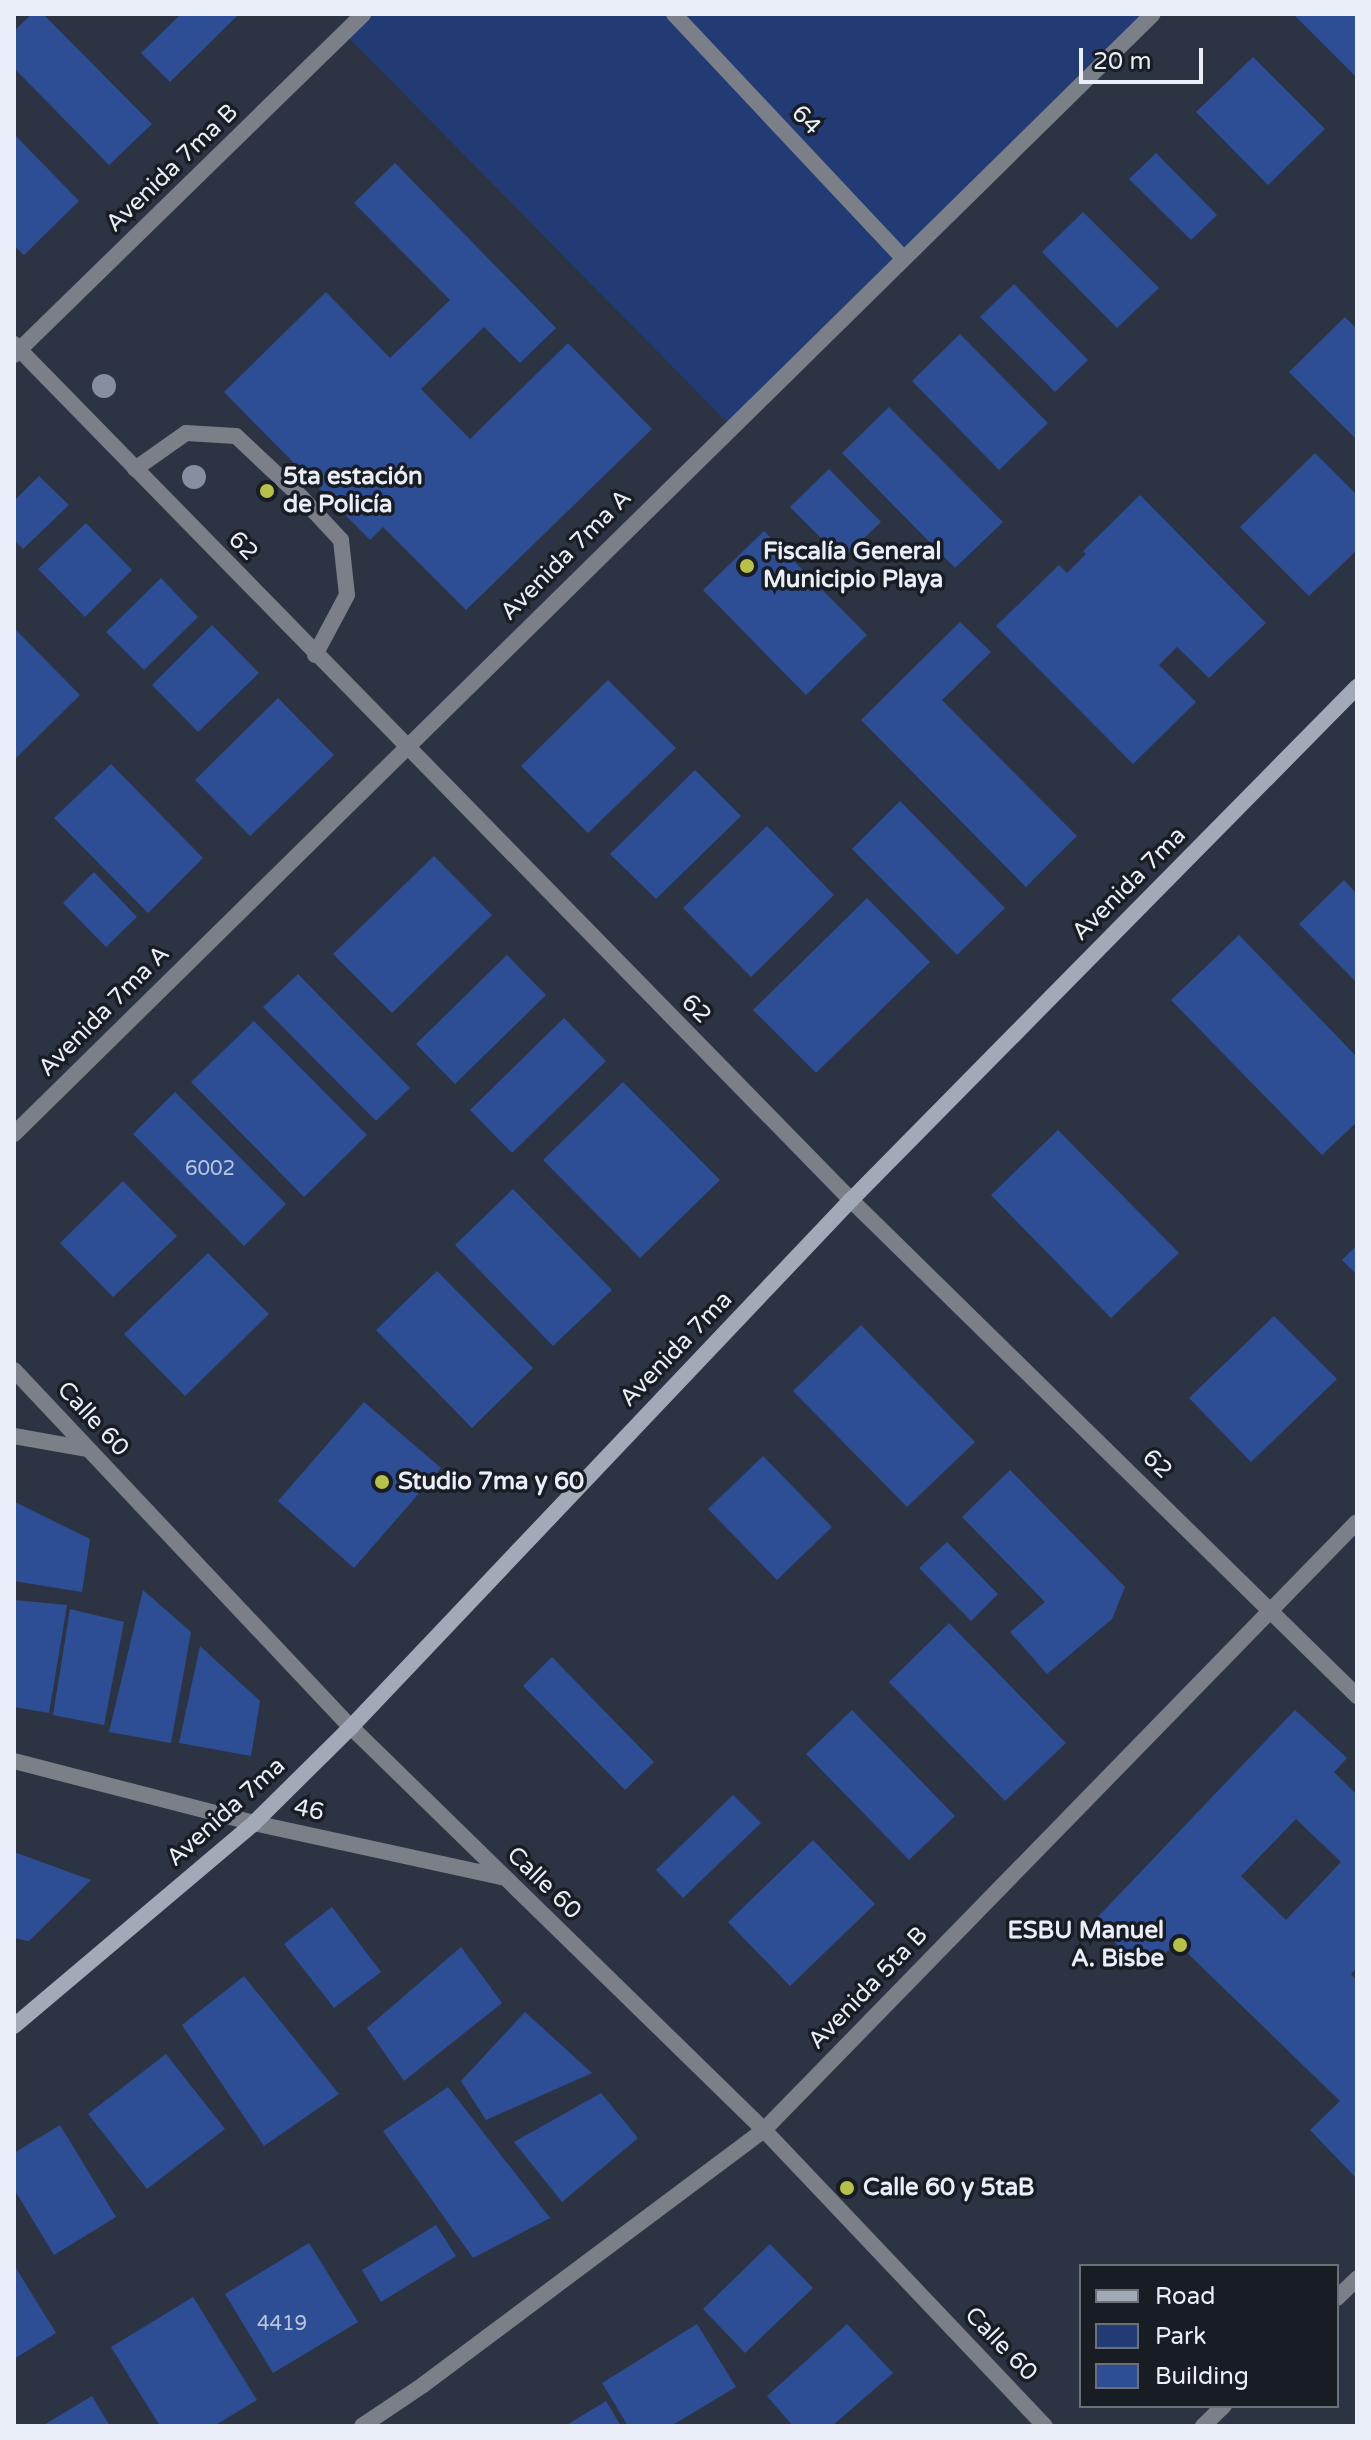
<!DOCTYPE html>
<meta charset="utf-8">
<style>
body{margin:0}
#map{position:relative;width:1371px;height:2440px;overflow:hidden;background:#2c3444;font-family:"Varela Round",sans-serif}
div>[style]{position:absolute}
.green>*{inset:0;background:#223b74}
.building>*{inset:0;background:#2d4d95}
.service>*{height:16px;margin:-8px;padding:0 8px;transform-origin:8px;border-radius:8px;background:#7b7f88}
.minor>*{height:16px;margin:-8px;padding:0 8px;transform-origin:8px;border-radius:8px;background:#7b7f88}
.tertiary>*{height:16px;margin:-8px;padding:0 8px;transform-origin:8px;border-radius:8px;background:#7b7f88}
.secondary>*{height:16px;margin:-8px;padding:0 8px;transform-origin:8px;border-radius:8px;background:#a3aab7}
.trees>*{width:24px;height:24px;margin:-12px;border-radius:50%;background:#868fa2}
.dots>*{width:22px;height:22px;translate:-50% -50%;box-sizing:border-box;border:4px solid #181c23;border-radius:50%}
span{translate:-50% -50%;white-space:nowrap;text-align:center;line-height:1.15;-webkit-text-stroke:7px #181c23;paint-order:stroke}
.number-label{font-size:20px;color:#bac6df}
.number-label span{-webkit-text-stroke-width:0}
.street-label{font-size:24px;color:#e9eef8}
.poi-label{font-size:24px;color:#e9eef8;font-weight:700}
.left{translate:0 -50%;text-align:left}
.right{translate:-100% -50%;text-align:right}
.frame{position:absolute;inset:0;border:16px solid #e9eef8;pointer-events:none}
.legend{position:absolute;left:1079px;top:2264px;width:260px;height:144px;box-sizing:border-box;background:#181c23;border:2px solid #6c7078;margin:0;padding:10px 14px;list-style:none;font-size:24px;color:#e9eef8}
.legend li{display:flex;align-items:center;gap:16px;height:40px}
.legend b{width:40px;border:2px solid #6c7078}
.scale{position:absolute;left:1079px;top:48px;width:124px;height:36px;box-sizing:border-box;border:4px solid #e9eef8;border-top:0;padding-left:10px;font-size:24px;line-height:28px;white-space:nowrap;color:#e9eef8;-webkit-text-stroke:6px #181c23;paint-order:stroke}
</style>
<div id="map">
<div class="green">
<div style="clip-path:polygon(363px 14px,1153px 14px,731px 426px,344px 33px)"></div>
</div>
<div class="building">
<div style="clip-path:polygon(32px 14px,43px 14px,152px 124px,109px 165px,14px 68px,14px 31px)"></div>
<div style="clip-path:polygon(181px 14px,239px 14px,170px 82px,141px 53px)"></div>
<div style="clip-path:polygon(1293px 14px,1357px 14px,1357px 78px)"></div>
<div style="clip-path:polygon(1253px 57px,1325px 129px,1268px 185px,1196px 112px)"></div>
<div style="clip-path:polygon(14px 134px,79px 201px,24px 255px,14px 246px)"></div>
<div style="clip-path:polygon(1156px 153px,1217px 215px,1191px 240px,1129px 179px)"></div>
<div style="clip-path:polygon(395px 163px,556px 328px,520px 363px,484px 327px,421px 389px,470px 439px,568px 343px,652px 429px,466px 610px,383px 527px,370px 540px,224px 392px,326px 292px,390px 358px,450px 300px,354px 203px)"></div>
<div style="clip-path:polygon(1083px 212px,1159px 288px,1117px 328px,1042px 252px)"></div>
<div style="clip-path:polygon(1014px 284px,1088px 360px,1055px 392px,980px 317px)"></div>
<div style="clip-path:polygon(1345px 317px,1357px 329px,1357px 440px,1289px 372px)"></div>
<div style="clip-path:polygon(960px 334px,1048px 423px,999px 470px,912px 381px)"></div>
<div style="clip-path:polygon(889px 407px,1003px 522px,955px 568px,842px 453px)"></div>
<div style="clip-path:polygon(1315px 453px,1357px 495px,1357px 550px,1309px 596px,1240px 527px)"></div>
<div style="clip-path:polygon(829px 469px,881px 522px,842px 559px,790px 507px)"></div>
<div style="clip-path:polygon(39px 476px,69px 505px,23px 549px,14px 540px,14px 501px)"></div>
<div style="clip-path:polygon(1140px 495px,1266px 623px,1209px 678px,1177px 647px,1159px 665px,1196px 702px,1133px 764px,996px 626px,1059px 565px,1067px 573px,1086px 554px,1083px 551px)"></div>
<div style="clip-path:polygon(86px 523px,132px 570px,85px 617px,38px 569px)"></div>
<div style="clip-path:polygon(764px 531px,867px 635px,806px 695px,703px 590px)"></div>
<div style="clip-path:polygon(161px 578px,198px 617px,144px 670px,106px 632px)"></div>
<div style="clip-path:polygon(960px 622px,991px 652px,942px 700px,1077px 836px,1026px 887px,861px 720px)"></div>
<div style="clip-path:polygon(212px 625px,259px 673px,198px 732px,152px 685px)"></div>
<div style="clip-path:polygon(14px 628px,80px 695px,14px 760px)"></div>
<div style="clip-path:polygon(608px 680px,676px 748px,588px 833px,521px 766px)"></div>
<div style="clip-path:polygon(278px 698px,334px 755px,250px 836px,195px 780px)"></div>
<div style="clip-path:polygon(111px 764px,203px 858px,148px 913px,54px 818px)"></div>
<div style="clip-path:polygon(695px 770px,741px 816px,656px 899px,610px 854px)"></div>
<div style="clip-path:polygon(900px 801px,1005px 908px,957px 955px,852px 849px)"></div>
<div style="clip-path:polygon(767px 826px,834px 895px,751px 977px,683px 908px)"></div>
<div style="clip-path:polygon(434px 856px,492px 915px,392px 1013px,333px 954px)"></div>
<div style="clip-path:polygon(94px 872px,137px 917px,106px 947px,63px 903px)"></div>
<div style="clip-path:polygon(1344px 880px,1357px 894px,1357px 983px,1299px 924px)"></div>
<div style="clip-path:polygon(867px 898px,930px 962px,816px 1073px,753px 1010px)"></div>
<div style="clip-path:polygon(1239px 935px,1357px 1057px,1357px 1122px,1322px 1155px,1171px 1000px)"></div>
<div style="clip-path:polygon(507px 955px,546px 995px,455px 1084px,416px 1044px)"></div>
<div style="clip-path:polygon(298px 974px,410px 1088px,376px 1121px,263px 1007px)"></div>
<div style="clip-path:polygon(564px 1018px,606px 1061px,512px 1153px,470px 1110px)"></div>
<div style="clip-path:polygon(254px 1021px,367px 1135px,304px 1197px,191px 1082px)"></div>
<div style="clip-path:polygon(623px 1082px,720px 1180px,640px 1258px,543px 1160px)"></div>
<div style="clip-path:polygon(175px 1092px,286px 1204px,244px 1246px,133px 1134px)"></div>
<div style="clip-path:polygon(1058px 1130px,1179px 1253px,1111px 1318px,991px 1195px)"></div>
<div style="clip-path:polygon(123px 1181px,177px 1236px,113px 1297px,60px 1243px)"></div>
<div style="clip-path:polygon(513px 1189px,612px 1290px,553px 1346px,455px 1245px)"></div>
<div style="clip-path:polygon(1357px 1245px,1357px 1275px,1342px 1260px)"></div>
<div style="clip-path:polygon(208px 1253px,269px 1314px,185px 1396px,124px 1334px)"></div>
<div style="clip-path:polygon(437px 1271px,533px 1368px,472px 1428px,376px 1330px)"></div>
<div style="clip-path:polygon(1274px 1316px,1337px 1379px,1251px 1462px,1189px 1398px)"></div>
<div style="clip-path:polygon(861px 1325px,975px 1442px,907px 1507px,793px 1391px)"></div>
<div style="clip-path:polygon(364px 1402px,441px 1468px,354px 1568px,278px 1501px)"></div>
<div style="clip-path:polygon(763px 1456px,832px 1527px,777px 1580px,708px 1509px)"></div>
<div style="clip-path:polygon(1010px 1470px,1125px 1587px,1112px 1619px,1047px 1674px,1010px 1632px,1045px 1602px,962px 1517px)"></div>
<div style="clip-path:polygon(15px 1502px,90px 1539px,82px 1592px,14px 1581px)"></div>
<div style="clip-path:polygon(947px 1542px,998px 1594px,971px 1621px,919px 1568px)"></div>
<div style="clip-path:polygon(143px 1590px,191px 1632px,171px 1743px,109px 1732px)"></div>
<div style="clip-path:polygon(14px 1600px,67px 1605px,49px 1713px,14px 1707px)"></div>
<div style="clip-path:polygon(70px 1609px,124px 1622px,104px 1725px,53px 1715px)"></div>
<div style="clip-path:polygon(949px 1623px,1066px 1743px,1005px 1801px,889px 1682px)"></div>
<div style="clip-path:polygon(200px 1646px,260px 1701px,251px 1756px,179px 1743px)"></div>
<div style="clip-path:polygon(552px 1657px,654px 1762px,625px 1790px,523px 1686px)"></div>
<div style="clip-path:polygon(852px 1710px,955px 1816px,909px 1860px,806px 1754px)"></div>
<div style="clip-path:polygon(evenodd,1295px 1710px,1347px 1758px,1334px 1772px,1357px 1795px,1357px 1968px,1351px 1974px,1357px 1981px,1357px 2179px,1310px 2130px,1340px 2101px,1177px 1943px,1145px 1971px,1093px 1922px,1295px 1710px,1296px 1819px,1341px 1862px,1286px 1920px,1241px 1876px,1296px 1819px)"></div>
<div style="clip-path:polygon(733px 1795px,761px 1823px,683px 1898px,656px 1870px)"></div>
<div style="clip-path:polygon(813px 1840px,875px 1904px,790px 1986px,728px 1922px)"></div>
<div style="clip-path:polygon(14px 1852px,91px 1880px,29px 1941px,14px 1938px)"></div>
<div style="clip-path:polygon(332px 1907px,381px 1972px,334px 2008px,284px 1944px)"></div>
<div style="clip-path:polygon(461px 1947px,502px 2003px,404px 2081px,367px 2028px)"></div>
<div style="clip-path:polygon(244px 1976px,339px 2094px,264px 2146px,182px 2025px)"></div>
<div style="clip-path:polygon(525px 2012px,592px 2073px,486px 2120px,461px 2081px)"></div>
<div style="clip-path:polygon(166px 2054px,225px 2129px,147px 2189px,88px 2114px)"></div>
<div style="clip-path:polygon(448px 2087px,550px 2218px,473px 2258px,383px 2131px)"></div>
<div style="clip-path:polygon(601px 2093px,638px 2138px,562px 2202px,514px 2142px)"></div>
<div style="clip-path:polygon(60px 2125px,116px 2217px,54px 2255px,14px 2189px,14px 2153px)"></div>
<div style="clip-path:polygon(436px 2225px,456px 2256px,381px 2302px,362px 2270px)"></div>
<div style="clip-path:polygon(309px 2243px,358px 2322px,273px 2373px,225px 2294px)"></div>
<div style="clip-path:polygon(770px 2244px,813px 2288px,745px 2353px,703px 2309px)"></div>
<div style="clip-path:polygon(14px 2265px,56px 2333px,14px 2359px)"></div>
<div style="clip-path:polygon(193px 2297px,257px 2400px,214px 2426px,160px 2426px,111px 2347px)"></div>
<div style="clip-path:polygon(697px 2324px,736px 2387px,671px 2426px,628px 2426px,602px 2383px)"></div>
<div style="clip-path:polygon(847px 2324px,893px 2373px,832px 2426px,793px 2426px,767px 2396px)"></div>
<div style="clip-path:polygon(92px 2396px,110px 2426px,42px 2426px)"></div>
<div style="clip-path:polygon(606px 2401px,621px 2426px,565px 2426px)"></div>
</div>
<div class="service">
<div style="left:674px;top:14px;width:335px;rotate:46.8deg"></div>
<div style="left:135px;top:469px;width:62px;rotate:-35.2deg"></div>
<div style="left:186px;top:433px;width:50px;rotate:3.4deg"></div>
<div style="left:236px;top:436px;width:89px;rotate:43.2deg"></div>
<div style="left:301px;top:497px;width:59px;rotate:47.1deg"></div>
<div style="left:341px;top:540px;width:55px;rotate:83.8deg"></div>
<div style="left:347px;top:595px;width:68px;rotate:118.1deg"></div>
</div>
<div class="minor">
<div style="left:14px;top:344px;width:1197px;rotate:45.64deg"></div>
<div style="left:851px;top:1200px;width:709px;rotate:44.43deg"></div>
<div style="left:14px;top:355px;width:488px;rotate:-44.3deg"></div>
<div style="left:14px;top:1134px;width:1597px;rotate:-44.52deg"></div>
<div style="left:14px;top:1436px;width:75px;rotate:10deg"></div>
<div style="left:14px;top:1761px;width:248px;rotate:14.5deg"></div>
<div style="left:1337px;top:2298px;width:28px;rotate:-44deg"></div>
<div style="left:362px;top:2426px;width:73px;rotate:-33.9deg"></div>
<div style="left:423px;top:2385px;width:426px;rotate:-36.8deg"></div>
<div style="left:764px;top:2130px;width:849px;rotate:-45.72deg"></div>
<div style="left:1203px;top:2426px;width:29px;rotate:-44deg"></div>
</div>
<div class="tertiary">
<div style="left:14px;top:1370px;width:491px;rotate:46.7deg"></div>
<div style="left:351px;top:1727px;width:577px;rotate:44.3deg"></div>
<div style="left:764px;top:2130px;width:408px;rotate:46.5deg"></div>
<div style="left:254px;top:1823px;width:254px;rotate:12.3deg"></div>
</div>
<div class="secondary">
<div style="left:14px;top:2026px;width:314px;rotate:-40.2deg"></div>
<div style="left:254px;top:1823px;width:136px;rotate:-44.7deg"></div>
<div style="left:351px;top:1727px;width:726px;rotate:-46.51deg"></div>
<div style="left:851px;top:1200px;width:721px;rotate:-45.39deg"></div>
</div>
<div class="trees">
<div style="left:104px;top:386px"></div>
<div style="left:194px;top:477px"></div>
</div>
<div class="dots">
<div style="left:267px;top:491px;background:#b7c148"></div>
<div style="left:747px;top:566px;background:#b7c148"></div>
<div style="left:382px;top:1482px;background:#b7c148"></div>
<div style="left:1180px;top:1945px;background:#b7c148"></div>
<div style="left:847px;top:2188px;background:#b7c148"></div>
</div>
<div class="number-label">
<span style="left:210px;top:1169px">6002</span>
<span style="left:282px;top:2324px">4419</span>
</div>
<div class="street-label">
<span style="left:806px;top:120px;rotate:47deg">64</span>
<span style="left:172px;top:168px;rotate:-44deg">Avenida 7ma B</span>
<span style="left:243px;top:546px;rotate:46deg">62</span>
<span style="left:566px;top:555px;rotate:-45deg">Avenida 7ma A</span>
<span style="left:1129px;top:884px;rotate:-45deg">Avenida 7ma</span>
<span style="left:696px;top:1009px;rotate:45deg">62</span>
<span style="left:104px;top:1011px;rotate:-45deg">Avenida 7ma A</span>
<span style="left:676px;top:1349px;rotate:-46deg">Avenida 7ma</span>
<span style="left:93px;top:1419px;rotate:47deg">Calle 60</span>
<span style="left:1157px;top:1464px;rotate:44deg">62</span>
<span style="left:309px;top:1810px;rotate:12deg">46</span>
<span style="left:226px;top:1812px;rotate:-42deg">Avenida 7ma</span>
<span style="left:544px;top:1883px;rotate:44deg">Calle 60</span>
<span style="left:868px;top:1988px;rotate:-46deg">Avenida 5ta B</span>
<span style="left:1001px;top:2344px;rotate:46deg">Calle 60</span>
</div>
<div class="poi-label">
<span class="left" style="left:283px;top:491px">5ta estación<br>de Policía</span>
<span class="left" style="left:763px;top:566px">Fiscalía General<br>Municipio Playa</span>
<span class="left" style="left:398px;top:1482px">Studio 7ma y 60</span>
<span class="right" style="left:1164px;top:1945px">ESBU Manuel<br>A. Bisbe</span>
<span class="left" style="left:863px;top:2188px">Calle 60 y 5taB</span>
</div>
<div class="frame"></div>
<ul class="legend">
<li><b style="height:10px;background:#a3aab7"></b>Road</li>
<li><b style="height:22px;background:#223b74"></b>Park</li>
<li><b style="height:22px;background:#2d4d95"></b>Building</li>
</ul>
<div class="scale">20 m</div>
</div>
